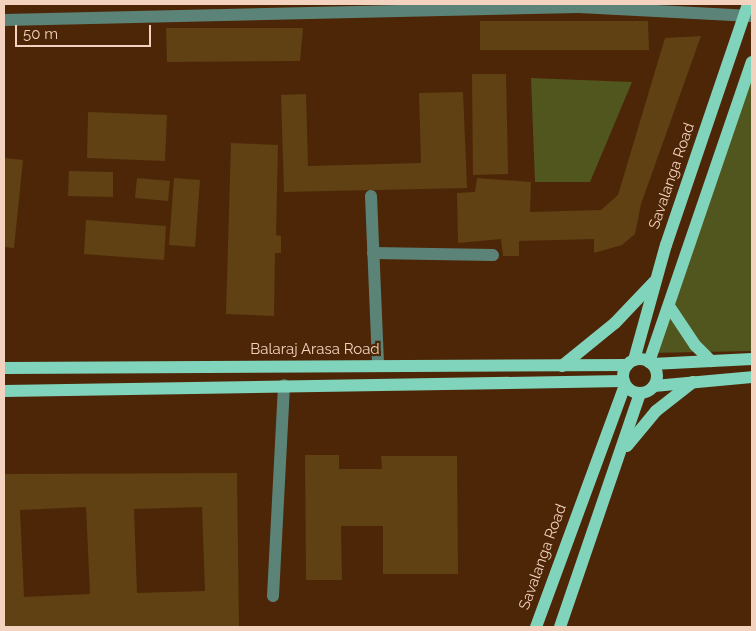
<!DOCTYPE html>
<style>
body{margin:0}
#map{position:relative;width:756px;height:631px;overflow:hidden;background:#4d2607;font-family:Raleway,sans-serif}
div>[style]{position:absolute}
.green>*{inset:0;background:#51551e}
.building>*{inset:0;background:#5f4114}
.minor>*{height:12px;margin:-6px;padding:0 6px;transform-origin:6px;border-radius:6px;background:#5c8377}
.major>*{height:12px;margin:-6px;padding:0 6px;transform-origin:6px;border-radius:6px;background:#80d4bb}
.major>.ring{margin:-6px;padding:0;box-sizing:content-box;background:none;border:12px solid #80d4bb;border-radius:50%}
span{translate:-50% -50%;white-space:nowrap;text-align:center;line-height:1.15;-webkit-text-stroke:4.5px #4d2607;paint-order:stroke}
.street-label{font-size:15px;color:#f3d3bf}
.frame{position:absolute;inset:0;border:5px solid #f3d3bf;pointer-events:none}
.scale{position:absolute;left:15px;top:25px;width:136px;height:22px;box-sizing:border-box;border:2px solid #f3d3bf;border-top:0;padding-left:6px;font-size:15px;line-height:18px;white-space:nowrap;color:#f3d3bf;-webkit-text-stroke:4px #4d2607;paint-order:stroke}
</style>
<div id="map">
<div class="green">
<div style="clip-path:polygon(752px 54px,752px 351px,649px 353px)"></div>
<div style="clip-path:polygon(531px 78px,632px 82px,590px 182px,535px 182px)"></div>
</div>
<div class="building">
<div style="clip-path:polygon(480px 21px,648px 21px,649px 50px,480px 50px)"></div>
<div style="clip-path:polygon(166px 28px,303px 28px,300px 61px,167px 62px)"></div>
<div style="clip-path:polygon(701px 36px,641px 204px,635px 234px,622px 245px,594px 253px,594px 239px,519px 241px,519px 256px,503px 256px,501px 239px,458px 243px,457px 193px,475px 192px,477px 178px,531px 182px,530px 212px,601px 210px,618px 195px,665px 38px)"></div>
<div style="clip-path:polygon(472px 74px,506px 74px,508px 174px,473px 175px)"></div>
<div style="clip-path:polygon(463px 92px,467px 188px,284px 192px,281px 95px,306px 94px,308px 166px,421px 163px,419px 93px)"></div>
<div style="clip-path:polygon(88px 112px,167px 115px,165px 161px,87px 158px)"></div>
<div style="clip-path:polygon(231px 143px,278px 145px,276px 235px,281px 236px,281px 253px,275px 253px,274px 316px,226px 314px)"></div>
<div style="clip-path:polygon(4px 158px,23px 160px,14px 248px,4px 247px)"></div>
<div style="clip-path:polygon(69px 171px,113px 172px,113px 197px,68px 196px)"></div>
<div style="clip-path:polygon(137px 178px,170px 181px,168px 201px,135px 198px)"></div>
<div style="clip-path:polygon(174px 178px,200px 180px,195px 247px,169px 245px)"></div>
<div style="clip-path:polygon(86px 220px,166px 226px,164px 260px,84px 254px)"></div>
<div style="clip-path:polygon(305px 455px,339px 455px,339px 469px,382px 469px,381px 456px,457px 456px,458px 574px,383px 574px,383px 526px,341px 526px,342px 580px,306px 580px)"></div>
<div style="clip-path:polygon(evenodd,237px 473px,239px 627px,4px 627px,4px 474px,237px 473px,86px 507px,90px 594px,24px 597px,20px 510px,86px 507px,237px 473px,202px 507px,205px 591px,137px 593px,134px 509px,202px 507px)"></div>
</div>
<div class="minor">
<div style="left:4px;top:20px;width:575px;rotate:-1.3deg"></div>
<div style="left:579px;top:7px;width:173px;rotate:3deg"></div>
<div style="left:371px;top:196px;width:170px;rotate:87.6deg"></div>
<div style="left:373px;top:253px;width:120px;rotate:1deg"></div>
<div style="left:273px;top:596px;width:211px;rotate:-87deg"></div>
</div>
<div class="major">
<div style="left:669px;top:306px;width:47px;rotate:56.3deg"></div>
<div style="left:695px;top:345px;width:23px;rotate:45deg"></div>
<div class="ring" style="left:623px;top:359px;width:22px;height:22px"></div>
<div style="left:634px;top:360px;width:119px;rotate:-74.5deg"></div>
<div style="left:666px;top:245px;width:255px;rotate:-71.2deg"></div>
<div style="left:649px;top:362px;width:317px;rotate:-71.1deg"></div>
<div style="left:652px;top:364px;width:100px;rotate:-2.9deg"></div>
<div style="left:562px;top:366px;width:68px;rotate:-39.1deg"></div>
<div style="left:615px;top:323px;width:57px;rotate:-46.4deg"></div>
<div style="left:4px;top:368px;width:623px;rotate:-0.28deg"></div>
<div style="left:654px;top:386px;width:98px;rotate:-5.2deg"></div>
<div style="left:4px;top:391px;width:620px;rotate:-0.92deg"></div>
<div style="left:627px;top:446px;width:45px;rotate:-50.4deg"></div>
<div style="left:656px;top:411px;width:47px;rotate:-38.1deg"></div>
<div style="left:536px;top:627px;width:258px;rotate:-69.8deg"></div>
<div style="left:560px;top:627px;width:247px;rotate:-71.1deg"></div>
</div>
<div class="street-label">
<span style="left:672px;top:176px;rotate:-71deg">Savalanga Road</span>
<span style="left:315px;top:350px">Balaraj Arasa Road</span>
<span style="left:543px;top:557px;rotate:-70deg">Savalanga Road</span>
</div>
<div class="frame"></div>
<div class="scale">50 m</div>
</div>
